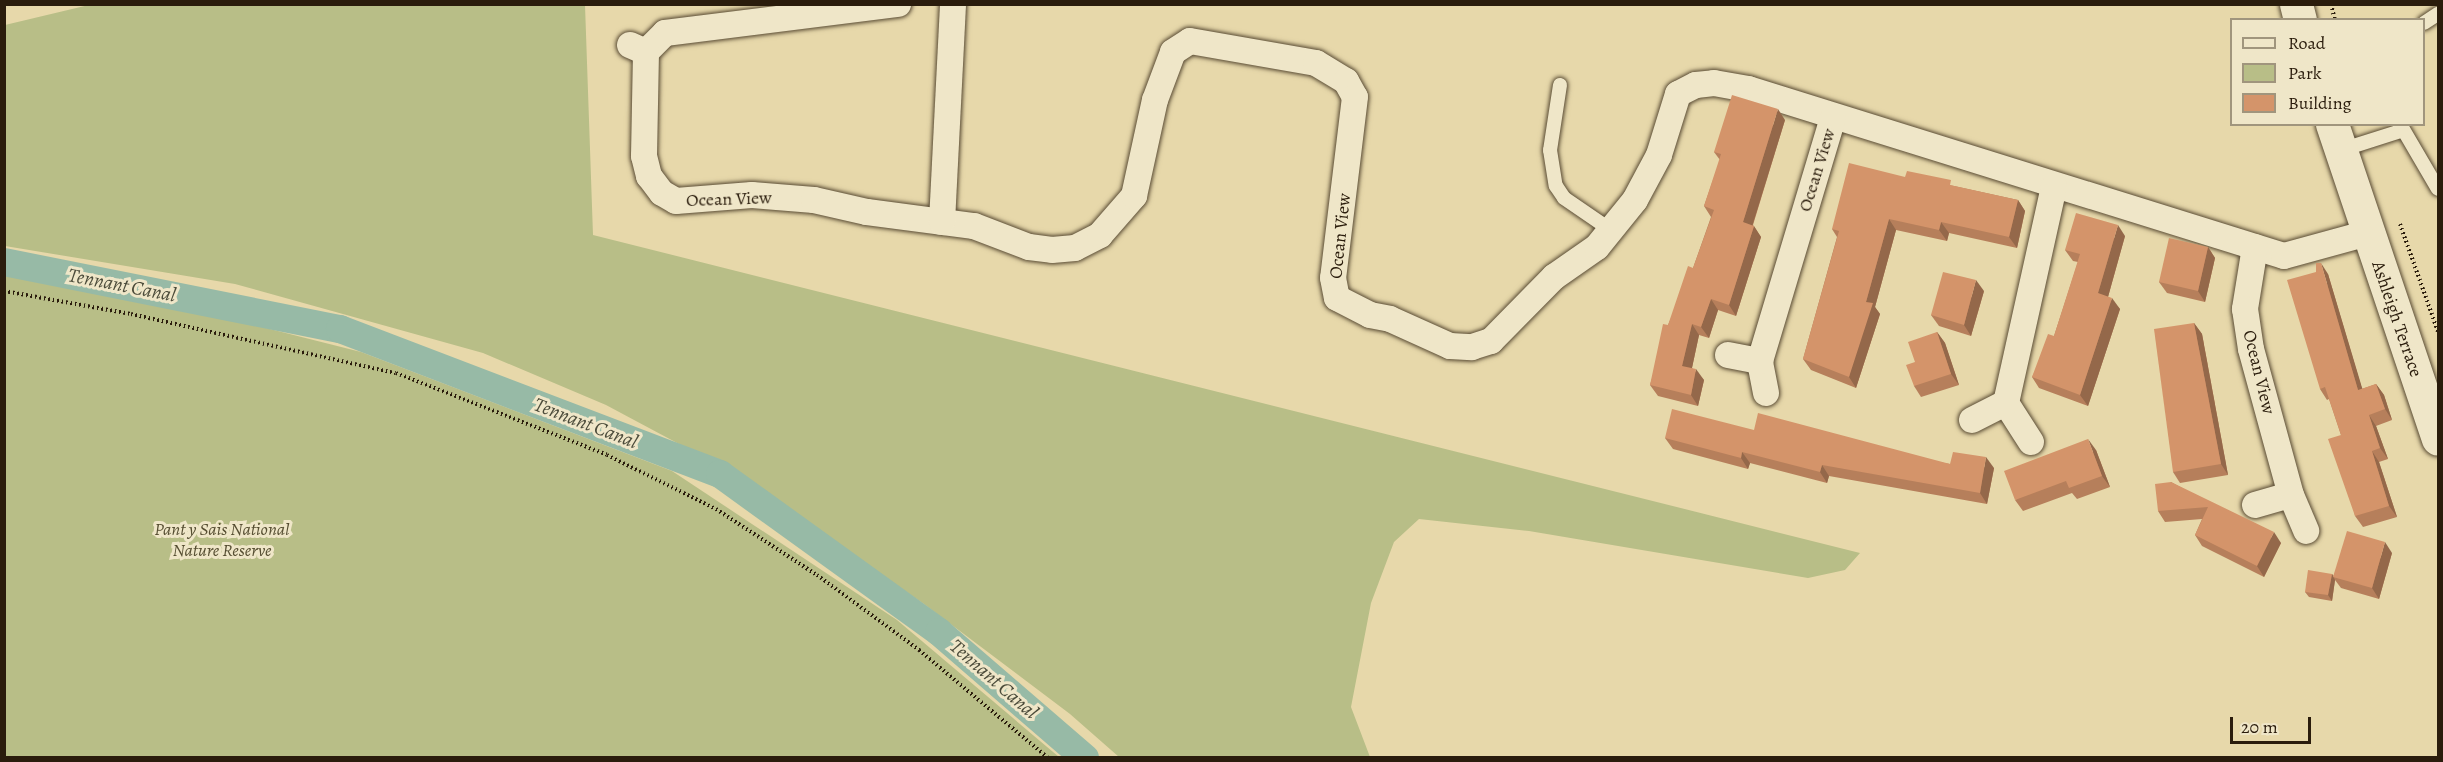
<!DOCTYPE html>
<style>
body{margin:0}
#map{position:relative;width:2443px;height:762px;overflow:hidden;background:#e7d8aa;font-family:Alegreya,serif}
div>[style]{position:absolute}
.green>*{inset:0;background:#b8be87}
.canal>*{height:28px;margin:-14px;padding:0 14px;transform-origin:14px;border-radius:14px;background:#97baa6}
.path>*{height:4px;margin-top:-2px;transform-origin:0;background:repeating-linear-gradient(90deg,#2a1c0c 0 1.5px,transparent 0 4.5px)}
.roads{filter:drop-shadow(0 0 2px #594b34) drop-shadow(0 0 2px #594b34)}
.lane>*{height:14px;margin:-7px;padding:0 7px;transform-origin:7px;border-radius:7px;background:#efe6c8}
.street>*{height:26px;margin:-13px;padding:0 13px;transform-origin:13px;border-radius:13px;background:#efe6c8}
.secondary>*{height:33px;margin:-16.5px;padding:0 16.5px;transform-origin:16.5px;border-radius:16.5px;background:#efe6c8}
.wall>*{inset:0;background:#b67f5b}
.shaded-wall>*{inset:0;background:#94684a}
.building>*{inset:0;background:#d4946a}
span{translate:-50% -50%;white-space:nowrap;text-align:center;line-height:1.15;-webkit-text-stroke:6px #efe6c8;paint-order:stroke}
.street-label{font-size:18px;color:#2a1c0c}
.park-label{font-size:18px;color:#554d31;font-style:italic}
.water-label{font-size:20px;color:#4b4b3a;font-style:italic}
.frame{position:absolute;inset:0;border:6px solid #2a1c0c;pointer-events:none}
.legend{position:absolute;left:2230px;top:18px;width:195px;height:108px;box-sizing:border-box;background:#efe6c8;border:2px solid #a0957d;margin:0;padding:8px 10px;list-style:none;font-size:18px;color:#2a1c0c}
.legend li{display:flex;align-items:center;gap:12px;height:30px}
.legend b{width:30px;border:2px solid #a0957d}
.scale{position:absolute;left:2230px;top:717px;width:81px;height:27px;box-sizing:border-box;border:3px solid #2a1c0c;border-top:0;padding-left:8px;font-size:18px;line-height:21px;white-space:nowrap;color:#2a1c0c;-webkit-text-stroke:4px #efe6c8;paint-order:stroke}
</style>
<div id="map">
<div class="green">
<div style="clip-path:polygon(93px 4px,585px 5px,593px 235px,1860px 553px,1845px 570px,1808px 578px,1529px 531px,1419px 519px,1394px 542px,1371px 603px,1351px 707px,1370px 757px,1119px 757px,1070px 714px,924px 604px,737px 475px,606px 405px,483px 353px,235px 284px,5px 246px,5px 25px)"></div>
<div style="clip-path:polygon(4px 273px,187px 308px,361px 352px,672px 471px,897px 620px,1059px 757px,5px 757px)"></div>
</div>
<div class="canal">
<div style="left:4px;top:262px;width:343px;rotate:11.3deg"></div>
<div style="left:340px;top:329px;width:407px;rotate:20.9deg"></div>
<div style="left:720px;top:474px;width:270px;rotate:35.8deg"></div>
<div style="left:939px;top:632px;width:193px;rotate:40.8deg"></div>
</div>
<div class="path">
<div style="left:2331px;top:4px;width:16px;rotate:76deg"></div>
<div style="left:2400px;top:224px;width:114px;rotate:70.6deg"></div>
<div style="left:4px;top:291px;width:129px;rotate:10.3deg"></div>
<div style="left:131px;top:314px;width:271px;rotate:12.6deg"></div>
<div style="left:396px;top:373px;width:226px;rotate:21.2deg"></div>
<div style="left:607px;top:455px;width:122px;rotate:26.4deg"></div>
<div style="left:716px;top:509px;width:121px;rotate:33.2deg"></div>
<div style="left:817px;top:575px;width:127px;rotate:36.3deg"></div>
<div style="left:919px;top:650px;width:168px;rotate:39.9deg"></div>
</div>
<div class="roads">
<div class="lane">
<div style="left:2424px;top:23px;width:17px;rotate:-33deg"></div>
<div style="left:1560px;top:85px;width:66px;rotate:98.7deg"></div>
<div style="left:1550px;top:150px;width:36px;rotate:81deg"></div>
<div style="left:1556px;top:186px;width:14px;rotate:56deg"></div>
<div style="left:1564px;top:198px;width:58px;rotate:34.5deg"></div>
<div style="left:2400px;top:124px;width:75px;rotate:59.7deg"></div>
<div style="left:2341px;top:150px;width:63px;rotate:-17.6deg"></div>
</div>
<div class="street">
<div style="left:630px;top:45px;width:17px;rotate:24deg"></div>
<div style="left:646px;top:52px;width:27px;rotate:-45deg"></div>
<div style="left:665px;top:33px;width:235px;rotate:-7.1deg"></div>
<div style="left:646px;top:52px;width:104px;rotate:91.1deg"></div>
<div style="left:644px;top:156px;width:21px;rotate:76deg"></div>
<div style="left:649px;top:176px;width:21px;rotate:53deg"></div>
<div style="left:662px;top:193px;width:16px;rotate:30deg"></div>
<div style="left:676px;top:201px;width:76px;rotate:-4.5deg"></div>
<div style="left:752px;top:195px;width:62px;rotate:4.6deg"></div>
<div style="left:814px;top:200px;width:54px;rotate:12.8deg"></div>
<div style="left:867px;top:212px;width:108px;rotate:7.5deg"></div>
<div style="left:974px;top:226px;width:59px;rotate:20.9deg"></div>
<div style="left:1029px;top:247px;width:23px;rotate:7deg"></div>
<div style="left:1052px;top:250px;width:23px;rotate:-5deg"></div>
<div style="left:1075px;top:248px;width:28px;rotate:-27deg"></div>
<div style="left:1100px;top:235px;width:52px;rotate:-48.9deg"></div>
<div style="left:1134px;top:196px;width:98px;rotate:-77.7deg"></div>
<div style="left:1155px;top:100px;width:51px;rotate:-69.4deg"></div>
<div style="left:1173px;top:52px;width:20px;rotate:-33deg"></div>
<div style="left:1190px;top:41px;width:128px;rotate:9.9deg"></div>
<div style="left:1316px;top:63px;width:35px;rotate:31deg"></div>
<div style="left:1346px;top:81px;width:18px;rotate:61deg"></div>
<div style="left:1355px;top:97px;width:182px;rotate:96.9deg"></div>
<div style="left:1333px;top:278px;width:20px;rotate:79deg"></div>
<div style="left:1337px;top:298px;width:37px;rotate:27deg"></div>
<div style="left:1370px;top:315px;width:20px;rotate:11deg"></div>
<div style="left:1390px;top:319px;width:66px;rotate:24.2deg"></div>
<div style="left:1450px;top:346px;width:22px;rotate:3deg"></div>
<div style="left:1472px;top:347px;width:20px;rotate:-18deg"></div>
<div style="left:1491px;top:341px;width:90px;rotate:-45.5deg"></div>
<div style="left:1554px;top:277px;width:52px;rotate:-34.9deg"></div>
<div style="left:1597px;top:247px;width:60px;rotate:-51deg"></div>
<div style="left:1635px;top:200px;width:51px;rotate:-61.9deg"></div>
<div style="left:1659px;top:155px;width:64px;rotate:-72.7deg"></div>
<div style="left:1678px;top:94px;width:20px;rotate:-27deg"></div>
<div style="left:1696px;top:85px;width:18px;rotate:-6deg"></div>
<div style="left:1714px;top:83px;width:35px;rotate:10deg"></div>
<div style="left:1748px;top:89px;width:561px;rotate:17.31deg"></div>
<div style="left:2284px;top:256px;width:87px;rotate:-15.3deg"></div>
<div style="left:942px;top:222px;width:218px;rotate:-87.1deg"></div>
<div style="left:2255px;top:247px;width:63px;rotate:99.2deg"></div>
<div style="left:2245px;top:309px;width:40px;rotate:81.5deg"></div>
<div style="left:2251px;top:349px;width:151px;rotate:74.7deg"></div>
<div style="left:2291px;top:495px;width:39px;rotate:67deg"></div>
<div style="left:1728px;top:355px;width:33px;rotate:11deg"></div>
<div style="left:1766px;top:393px;width:33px;rotate:-101deg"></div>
<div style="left:1760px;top:361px;width:254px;rotate:-73.3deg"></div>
<div style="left:1972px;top:420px;width:38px;rotate:-27deg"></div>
<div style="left:2031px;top:442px;width:46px;rotate:-122.7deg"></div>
<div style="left:2006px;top:403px;width:222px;rotate:-77.5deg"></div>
<div style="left:2255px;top:505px;width:37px;rotate:-16deg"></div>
</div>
<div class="secondary">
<div style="left:2296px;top:4px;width:16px;rotate:76deg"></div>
<div style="left:2332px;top:124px;width:332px;rotate:71.4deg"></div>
</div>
</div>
<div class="wall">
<div style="clip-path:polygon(1785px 120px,1753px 225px,1761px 237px,1736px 316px,1718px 310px,1709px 338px,1699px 335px,1692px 368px,1704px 380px,1698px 406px,1658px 396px,1650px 385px,1668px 325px,1693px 268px,1711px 217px,1704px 206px,1720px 160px,1714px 152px)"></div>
<div style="clip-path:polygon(1905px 177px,1954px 186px,2018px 200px,2025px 211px,2017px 248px,1949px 233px,1947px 241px,1896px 230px,1875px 307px,1880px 314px,1856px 388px,1811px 370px,1803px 359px,1837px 237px,1832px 229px)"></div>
<div style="clip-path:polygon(2125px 236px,2108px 297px,2120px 309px,2088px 406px,2039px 388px,2032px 377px,2054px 336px,2078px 262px,2073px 261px,2065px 250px)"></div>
<div style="clip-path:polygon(2208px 247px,2215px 258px,2205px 302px,2167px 293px,2159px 282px)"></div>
<div style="clip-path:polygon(2328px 274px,2362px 389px,2376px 384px,2384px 395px,2392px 420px,2376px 426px,2388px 459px,2379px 462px,2397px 517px,2363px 527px,2355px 516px,2341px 435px,2329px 399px,2327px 400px,2320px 389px)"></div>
<div style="clip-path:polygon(1984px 291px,1971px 336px,1939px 326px,1931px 315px)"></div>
<div style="clip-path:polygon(2194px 323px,2202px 334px,2228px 475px,2180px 483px,2173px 472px)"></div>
<div style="clip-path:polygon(1937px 332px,1945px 343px,1959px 385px,1921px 397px,1914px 386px,1915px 362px)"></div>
<div style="clip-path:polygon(1754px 430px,1950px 464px,1994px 468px,1987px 504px,1829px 476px,1827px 483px,1750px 463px,1748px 469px,1673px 449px,1665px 438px)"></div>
<div style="clip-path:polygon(2096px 450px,2110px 487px,2077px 499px,2072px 493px,2023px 511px,2015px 500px)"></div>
<div style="clip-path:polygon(2171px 482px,2281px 543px,2264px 577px,2202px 546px,2195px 535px,2202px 519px,2165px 522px,2158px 511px)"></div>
<div style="clip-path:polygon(2392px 553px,2379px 599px,2341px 588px,2335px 580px,2332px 601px,2309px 597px,2305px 592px,2332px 574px,2334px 576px)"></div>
</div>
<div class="shaded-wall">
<div style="clip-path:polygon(1778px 109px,1785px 120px,1750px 233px,1743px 222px)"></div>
<div style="clip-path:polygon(2018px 200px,2025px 211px,2017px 248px,2009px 237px)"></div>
<div style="clip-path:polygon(1889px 219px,1896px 230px,1875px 307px,1880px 314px,1856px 388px,1849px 377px,1866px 302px)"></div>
<div style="clip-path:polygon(1941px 222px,1949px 233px,1947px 241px,1939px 230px)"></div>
<div style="clip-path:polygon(2118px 225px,2125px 236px,2106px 304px,2098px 293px)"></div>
<div style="clip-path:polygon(1754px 226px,1761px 237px,1736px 316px,1729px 305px)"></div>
<div style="clip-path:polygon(2208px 247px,2215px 258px,2205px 302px,2198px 291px)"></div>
<div style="clip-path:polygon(2321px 263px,2328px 274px,2366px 401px,2358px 390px)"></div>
<div style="clip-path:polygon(1976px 280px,1984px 291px,1971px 336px,1964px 325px)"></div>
<div style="clip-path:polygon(2112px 298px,2120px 309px,2088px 406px,2080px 395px)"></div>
<div style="clip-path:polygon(1711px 299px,1718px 310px,1709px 338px,1701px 327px)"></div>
<div style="clip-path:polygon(2194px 323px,2202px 334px,2228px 475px,2221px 464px)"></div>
<div style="clip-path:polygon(1692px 324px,1699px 335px,1690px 377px,1682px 366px)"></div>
<div style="clip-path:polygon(1937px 332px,1945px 343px,1959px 385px,1951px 374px)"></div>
<div style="clip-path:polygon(1696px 369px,1704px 380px,1698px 406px,1691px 395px)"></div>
<div style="clip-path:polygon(2376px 384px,2384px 395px,2392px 420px,2385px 409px)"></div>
<div style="clip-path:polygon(2369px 415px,2376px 426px,2388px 459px,2380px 448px)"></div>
<div style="clip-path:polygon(2088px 439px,2096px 450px,2110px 487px,2102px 476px)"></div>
<div style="clip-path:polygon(2372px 451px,2379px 462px,2397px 517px,2389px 506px)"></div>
<div style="clip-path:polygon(1742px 452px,1750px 463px,1748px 469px,1741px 458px)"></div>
<div style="clip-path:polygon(1986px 457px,1994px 468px,1987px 504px,1980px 493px)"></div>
<div style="clip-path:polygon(1822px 465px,1829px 476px,1827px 483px,1820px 472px)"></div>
<div style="clip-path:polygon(2274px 532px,2281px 543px,2264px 577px,2257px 566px)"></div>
<div style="clip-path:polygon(2385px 542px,2392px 553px,2379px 599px,2372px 588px)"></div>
<div style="clip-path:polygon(2332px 574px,2335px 580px,2332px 601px,2328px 595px)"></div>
</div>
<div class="building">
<div style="clip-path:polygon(1732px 95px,1778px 109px,1743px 222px,1754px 226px,1729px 305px,1711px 299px,1701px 327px,1692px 324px,1682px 366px,1696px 369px,1691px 395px,1650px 385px,1663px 324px,1668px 325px,1688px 266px,1693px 268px,1714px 210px,1704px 206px,1721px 154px,1714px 152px)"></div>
<div style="clip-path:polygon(1849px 163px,1905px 177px,1907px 171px,1951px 180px,1950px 185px,2018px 200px,2009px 237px,1941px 222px,1939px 230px,1889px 219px,1866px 302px,1873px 303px,1849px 377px,1803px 359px,1839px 231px,1832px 229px)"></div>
<div style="clip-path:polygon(2076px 213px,2118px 225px,2098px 293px,2112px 298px,2080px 395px,2032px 377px,2048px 334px,2054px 336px,2080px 254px,2065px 250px)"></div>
<div style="clip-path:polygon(2169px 238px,2208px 247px,2198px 291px,2159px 282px)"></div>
<div style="clip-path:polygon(2316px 263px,2321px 263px,2358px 390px,2376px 384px,2385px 409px,2369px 415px,2380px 448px,2372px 451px,2389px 506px,2355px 516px,2328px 439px,2341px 435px,2325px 387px,2320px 389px,2287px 280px,2316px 272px)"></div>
<div style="clip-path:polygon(1943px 272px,1976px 280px,1964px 325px,1931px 315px)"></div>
<div style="clip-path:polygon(2194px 323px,2221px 464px,2173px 472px,2154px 329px)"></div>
<div style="clip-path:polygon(1937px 332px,1951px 374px,1914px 386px,1906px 365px,1915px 362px,1908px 342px)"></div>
<div style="clip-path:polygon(1672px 409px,1754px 430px,1758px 413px,1950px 464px,1953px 452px,1986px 457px,1980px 493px,1822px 465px,1820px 472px,1742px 452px,1741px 458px,1665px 438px)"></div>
<div style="clip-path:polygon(2088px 439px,2102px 476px,2069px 488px,2066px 481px,2015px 500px,2004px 471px)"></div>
<div style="clip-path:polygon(2171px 482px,2274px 532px,2257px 566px,2195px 535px,2208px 507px,2158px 511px,2155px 484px)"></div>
<div style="clip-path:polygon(2347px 531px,2385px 542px,2372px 588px,2333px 577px)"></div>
<div style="clip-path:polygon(2308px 570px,2332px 574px,2328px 595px,2305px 592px)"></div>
</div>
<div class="street-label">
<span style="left:1817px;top:170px;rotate:-73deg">Ocean View</span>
<span style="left:729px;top:199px;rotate:-2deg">Ocean View</span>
<span style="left:1340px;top:236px;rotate:-84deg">Ocean View</span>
<span style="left:2397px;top:319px;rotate:71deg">Ashleigh Terrace</span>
<span style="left:2259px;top:372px;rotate:76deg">Ocean View</span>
</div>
<div class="park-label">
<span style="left:222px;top:540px">Pant y Sais National<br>Nature Reserve</span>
</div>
<div class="water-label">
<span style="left:122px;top:285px;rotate:11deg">Tennant Canal</span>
<span style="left:586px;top:423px;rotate:21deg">Tennant Canal</span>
<span style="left:994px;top:679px;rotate:41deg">Tennant Canal</span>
</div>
<div class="frame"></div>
<ul class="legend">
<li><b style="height:8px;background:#efe6c8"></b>Road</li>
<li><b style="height:16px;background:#b8be87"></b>Park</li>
<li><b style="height:16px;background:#d4946a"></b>Building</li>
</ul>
<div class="scale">20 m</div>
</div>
